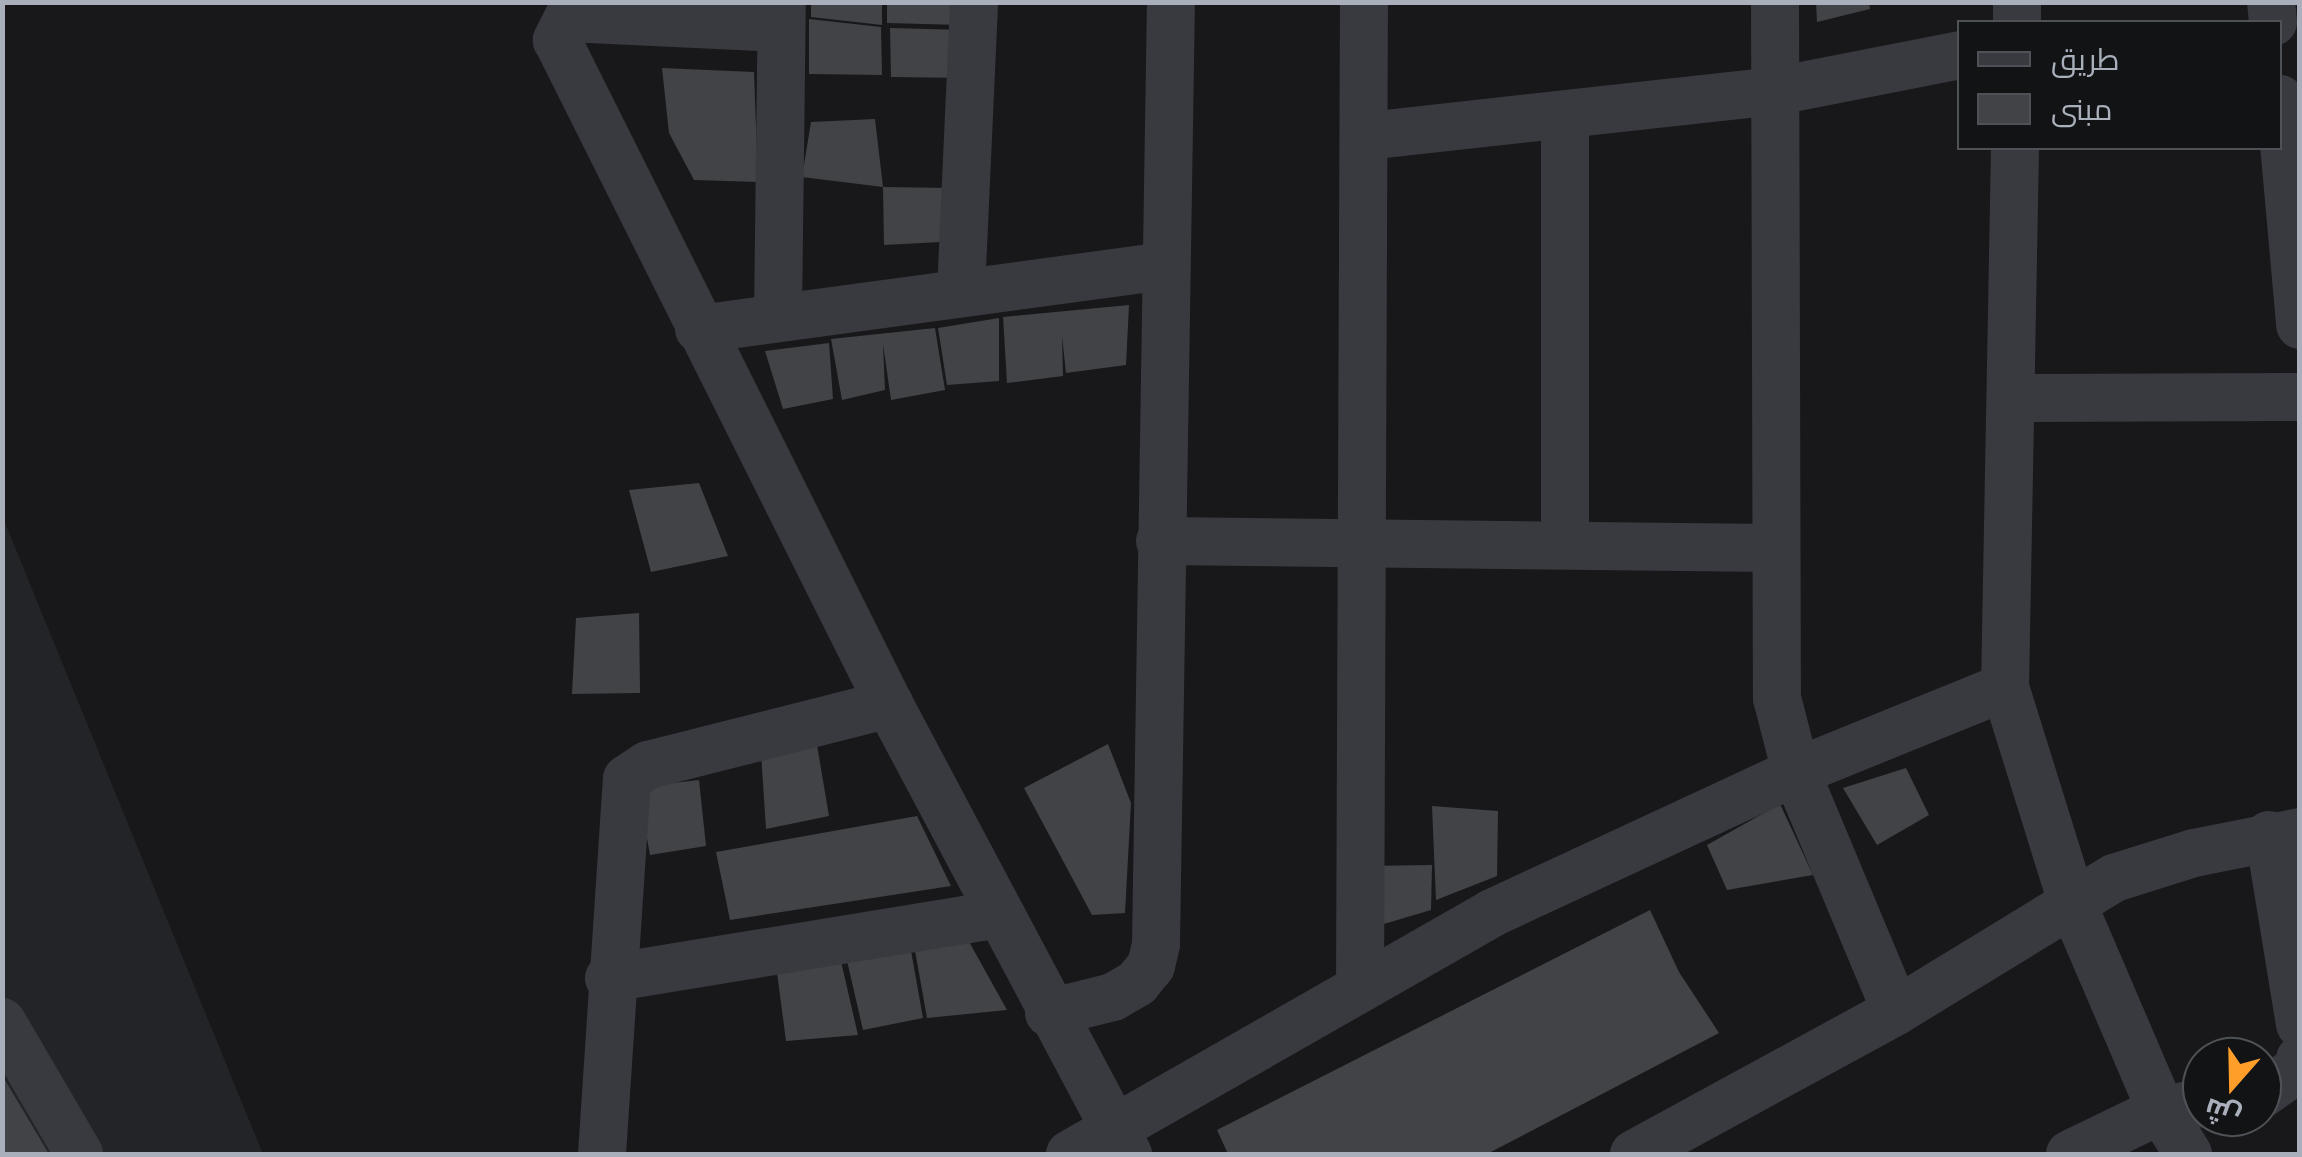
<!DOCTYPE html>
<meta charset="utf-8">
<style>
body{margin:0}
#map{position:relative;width:2302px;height:1157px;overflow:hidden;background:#18181a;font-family:"Space Grotesk",Cairo,sans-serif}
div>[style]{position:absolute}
.built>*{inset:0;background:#232427}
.building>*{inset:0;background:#414347}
.minor>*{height:48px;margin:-24px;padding:0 24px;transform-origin:24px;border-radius:24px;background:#383a3f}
span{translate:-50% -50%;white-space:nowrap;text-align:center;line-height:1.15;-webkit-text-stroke:9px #121315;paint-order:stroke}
.frame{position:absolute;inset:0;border:5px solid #a9b0bb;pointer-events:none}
.legend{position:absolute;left:1957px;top:20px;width:325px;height:130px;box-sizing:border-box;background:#121315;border:2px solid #4e5257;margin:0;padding:12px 18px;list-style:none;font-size:30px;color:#a9b0bb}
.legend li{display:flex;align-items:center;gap:20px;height:50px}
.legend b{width:50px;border:2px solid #4e5257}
.north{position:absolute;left:2182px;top:1037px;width:100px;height:100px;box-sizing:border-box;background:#121315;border:2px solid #4e5257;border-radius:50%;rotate:200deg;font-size:28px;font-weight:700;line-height:40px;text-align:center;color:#a9b0bb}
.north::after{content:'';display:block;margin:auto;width:35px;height:45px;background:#ff9f2a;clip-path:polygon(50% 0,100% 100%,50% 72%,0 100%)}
</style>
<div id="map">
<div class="built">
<div style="clip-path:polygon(3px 518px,263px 1154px,3px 1154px)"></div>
</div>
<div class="building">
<div style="clip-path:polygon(811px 2px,882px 2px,882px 25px,811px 17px)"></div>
<div style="clip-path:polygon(887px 2px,963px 2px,961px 25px,887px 23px)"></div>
<div style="clip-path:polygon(1816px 2px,1869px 2px,1870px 9px,1817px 22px)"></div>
<div style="clip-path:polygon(809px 19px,881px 27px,882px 75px,809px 74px)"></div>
<div style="clip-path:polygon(890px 28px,964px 30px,967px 78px,891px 77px)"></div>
<div style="clip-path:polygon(662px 68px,754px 72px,758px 182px,694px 180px,669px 133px)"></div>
<div style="clip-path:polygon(875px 119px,883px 187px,802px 177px,811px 122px)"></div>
<div style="clip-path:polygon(883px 187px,951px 188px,959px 241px,884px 245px)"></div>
<div style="clip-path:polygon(1129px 305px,1126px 365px,1066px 373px,1062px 336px,1063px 376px,1007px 383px,1003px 317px)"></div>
<div style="clip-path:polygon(999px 318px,999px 381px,947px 385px,938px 328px)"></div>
<div style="clip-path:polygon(935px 328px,945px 390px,891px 400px,883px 344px,885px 390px,842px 400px,831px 339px)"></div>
<div style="clip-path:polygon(829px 343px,833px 399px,783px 409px,765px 351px)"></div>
<div style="clip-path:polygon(699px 483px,728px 556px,651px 572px,629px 490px)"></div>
<div style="clip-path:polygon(639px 613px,640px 693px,572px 694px,576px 618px)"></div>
<div style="clip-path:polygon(1108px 744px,1131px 803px,1125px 913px,1092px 915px,1024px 788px)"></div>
<div style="clip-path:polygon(817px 745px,829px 816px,766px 829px,761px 753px)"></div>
<div style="clip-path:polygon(1906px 768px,1929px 815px,1877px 845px,1843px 788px)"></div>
<div style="clip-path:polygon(699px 780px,706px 846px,650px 855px,638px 787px)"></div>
<div style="clip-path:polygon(1780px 804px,1813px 875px,1727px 890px,1707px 845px)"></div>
<div style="clip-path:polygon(1432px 806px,1498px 811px,1497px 876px,1436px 900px)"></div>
<div style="clip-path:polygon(917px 816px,951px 886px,730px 920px,716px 852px)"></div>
<div style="clip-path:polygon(1432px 865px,1431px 910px,1367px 929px,1363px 866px)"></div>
<div style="clip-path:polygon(1650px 910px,1679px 972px,1719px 1033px,1487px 1154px,1228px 1154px,1217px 1130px)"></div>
<div style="clip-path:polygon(967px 938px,1007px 1010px,927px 1018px,914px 945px)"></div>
<div style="clip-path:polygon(910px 945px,923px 1018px,863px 1030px,845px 952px)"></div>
<div style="clip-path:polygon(840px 957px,858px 1035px,786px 1041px,776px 965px)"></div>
<div style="clip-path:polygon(2px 1075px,49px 1154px,2px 1154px)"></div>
</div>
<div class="minor">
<div style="left:1775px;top:2px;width:696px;rotate:89.84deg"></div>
<div style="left:1777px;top:698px;width:76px;rotate:75.6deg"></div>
<div style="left:1796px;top:772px;width:259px;rotate:67.3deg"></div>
<div style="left:2271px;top:2px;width:20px;rotate:84deg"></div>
<div style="left:2017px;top:22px;width:20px;rotate:-90deg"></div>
<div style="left:781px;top:28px;width:213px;rotate:-177.3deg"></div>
<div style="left:568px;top:18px;width:25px;rotate:117deg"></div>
<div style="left:557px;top:40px;width:742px;rotate:63.43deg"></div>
<div style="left:889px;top:704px;width:510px;rotate:62.03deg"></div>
<div style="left:2280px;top:99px;width:227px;rotate:84.9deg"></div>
<div style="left:1367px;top:136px;width:412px;rotate:-6.3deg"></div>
<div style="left:1777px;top:91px;width:187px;rotate:-11.1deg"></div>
<div style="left:2015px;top:148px;width:539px;rotate:91.06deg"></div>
<div style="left:2005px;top:687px;width:228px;rotate:72.7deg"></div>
<div style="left:2073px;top:905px;width:223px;rotate:66.8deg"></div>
<div style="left:2161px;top:1110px;width:52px;rotate:58.5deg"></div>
<div style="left:961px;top:291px;width:289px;rotate:-87.4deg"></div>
<div style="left:778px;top:316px;width:314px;rotate:-89.3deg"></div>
<div style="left:699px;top:329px;width:470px;rotate:-7.7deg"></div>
<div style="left:2012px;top:398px;width:288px;rotate:-0.2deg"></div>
<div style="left:1160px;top:541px;width:612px;rotate:0.66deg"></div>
<div style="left:1565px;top:544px;width:429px;rotate:-90deg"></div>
<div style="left:2269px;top:835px;width:192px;rotate:80.7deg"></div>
<div style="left:609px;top:978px;width:394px;rotate:-9.3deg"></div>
<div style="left:1360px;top:988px;width:986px;rotate:-89.77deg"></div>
<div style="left:1049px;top:1013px;width:66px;rotate:-14deg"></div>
<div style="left:1113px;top:997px;width:28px;rotate:-30deg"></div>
<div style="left:1137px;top:983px;width:22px;rotate:-51deg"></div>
<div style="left:1151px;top:966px;width:23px;rotate:-77deg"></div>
<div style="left:1156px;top:944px;width:942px;rotate:-89.09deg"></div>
<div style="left:2px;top:1022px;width:153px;rotate:59.7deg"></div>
<div style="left:2262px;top:1094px;width:45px;rotate:-35.1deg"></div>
<div style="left:2299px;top:1068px;width:9px;rotate:-84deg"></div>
<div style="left:602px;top:1154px;width:376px;rotate:-86.2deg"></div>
<div style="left:627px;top:779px;width:25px;rotate:-34deg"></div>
<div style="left:648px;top:765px;width:249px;rotate:-14.2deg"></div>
<div style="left:1070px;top:1154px;width:486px;rotate:-29.7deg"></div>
<div style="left:1492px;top:913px;width:335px;rotate:-24.9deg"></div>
<div style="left:1796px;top:772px;width:226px;rotate:-22.1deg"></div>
<div style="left:1634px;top:1154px;width:298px;rotate:-28.6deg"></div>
<div style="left:1896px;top:1011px;width:255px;rotate:-31.4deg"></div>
<div style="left:2114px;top:878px;width:84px;rotate:-17.4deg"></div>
<div style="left:2194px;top:853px;width:108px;rotate:-11.2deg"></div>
<div style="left:2070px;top:1154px;width:101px;rotate:-25.8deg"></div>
<div style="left:2161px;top:1110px;width:42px;rotate:-9.7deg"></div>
</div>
<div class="frame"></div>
<ul class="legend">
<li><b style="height:12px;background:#383a3f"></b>طريق</li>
<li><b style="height:28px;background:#414347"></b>مبنى</li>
</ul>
<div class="north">ش</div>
</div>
